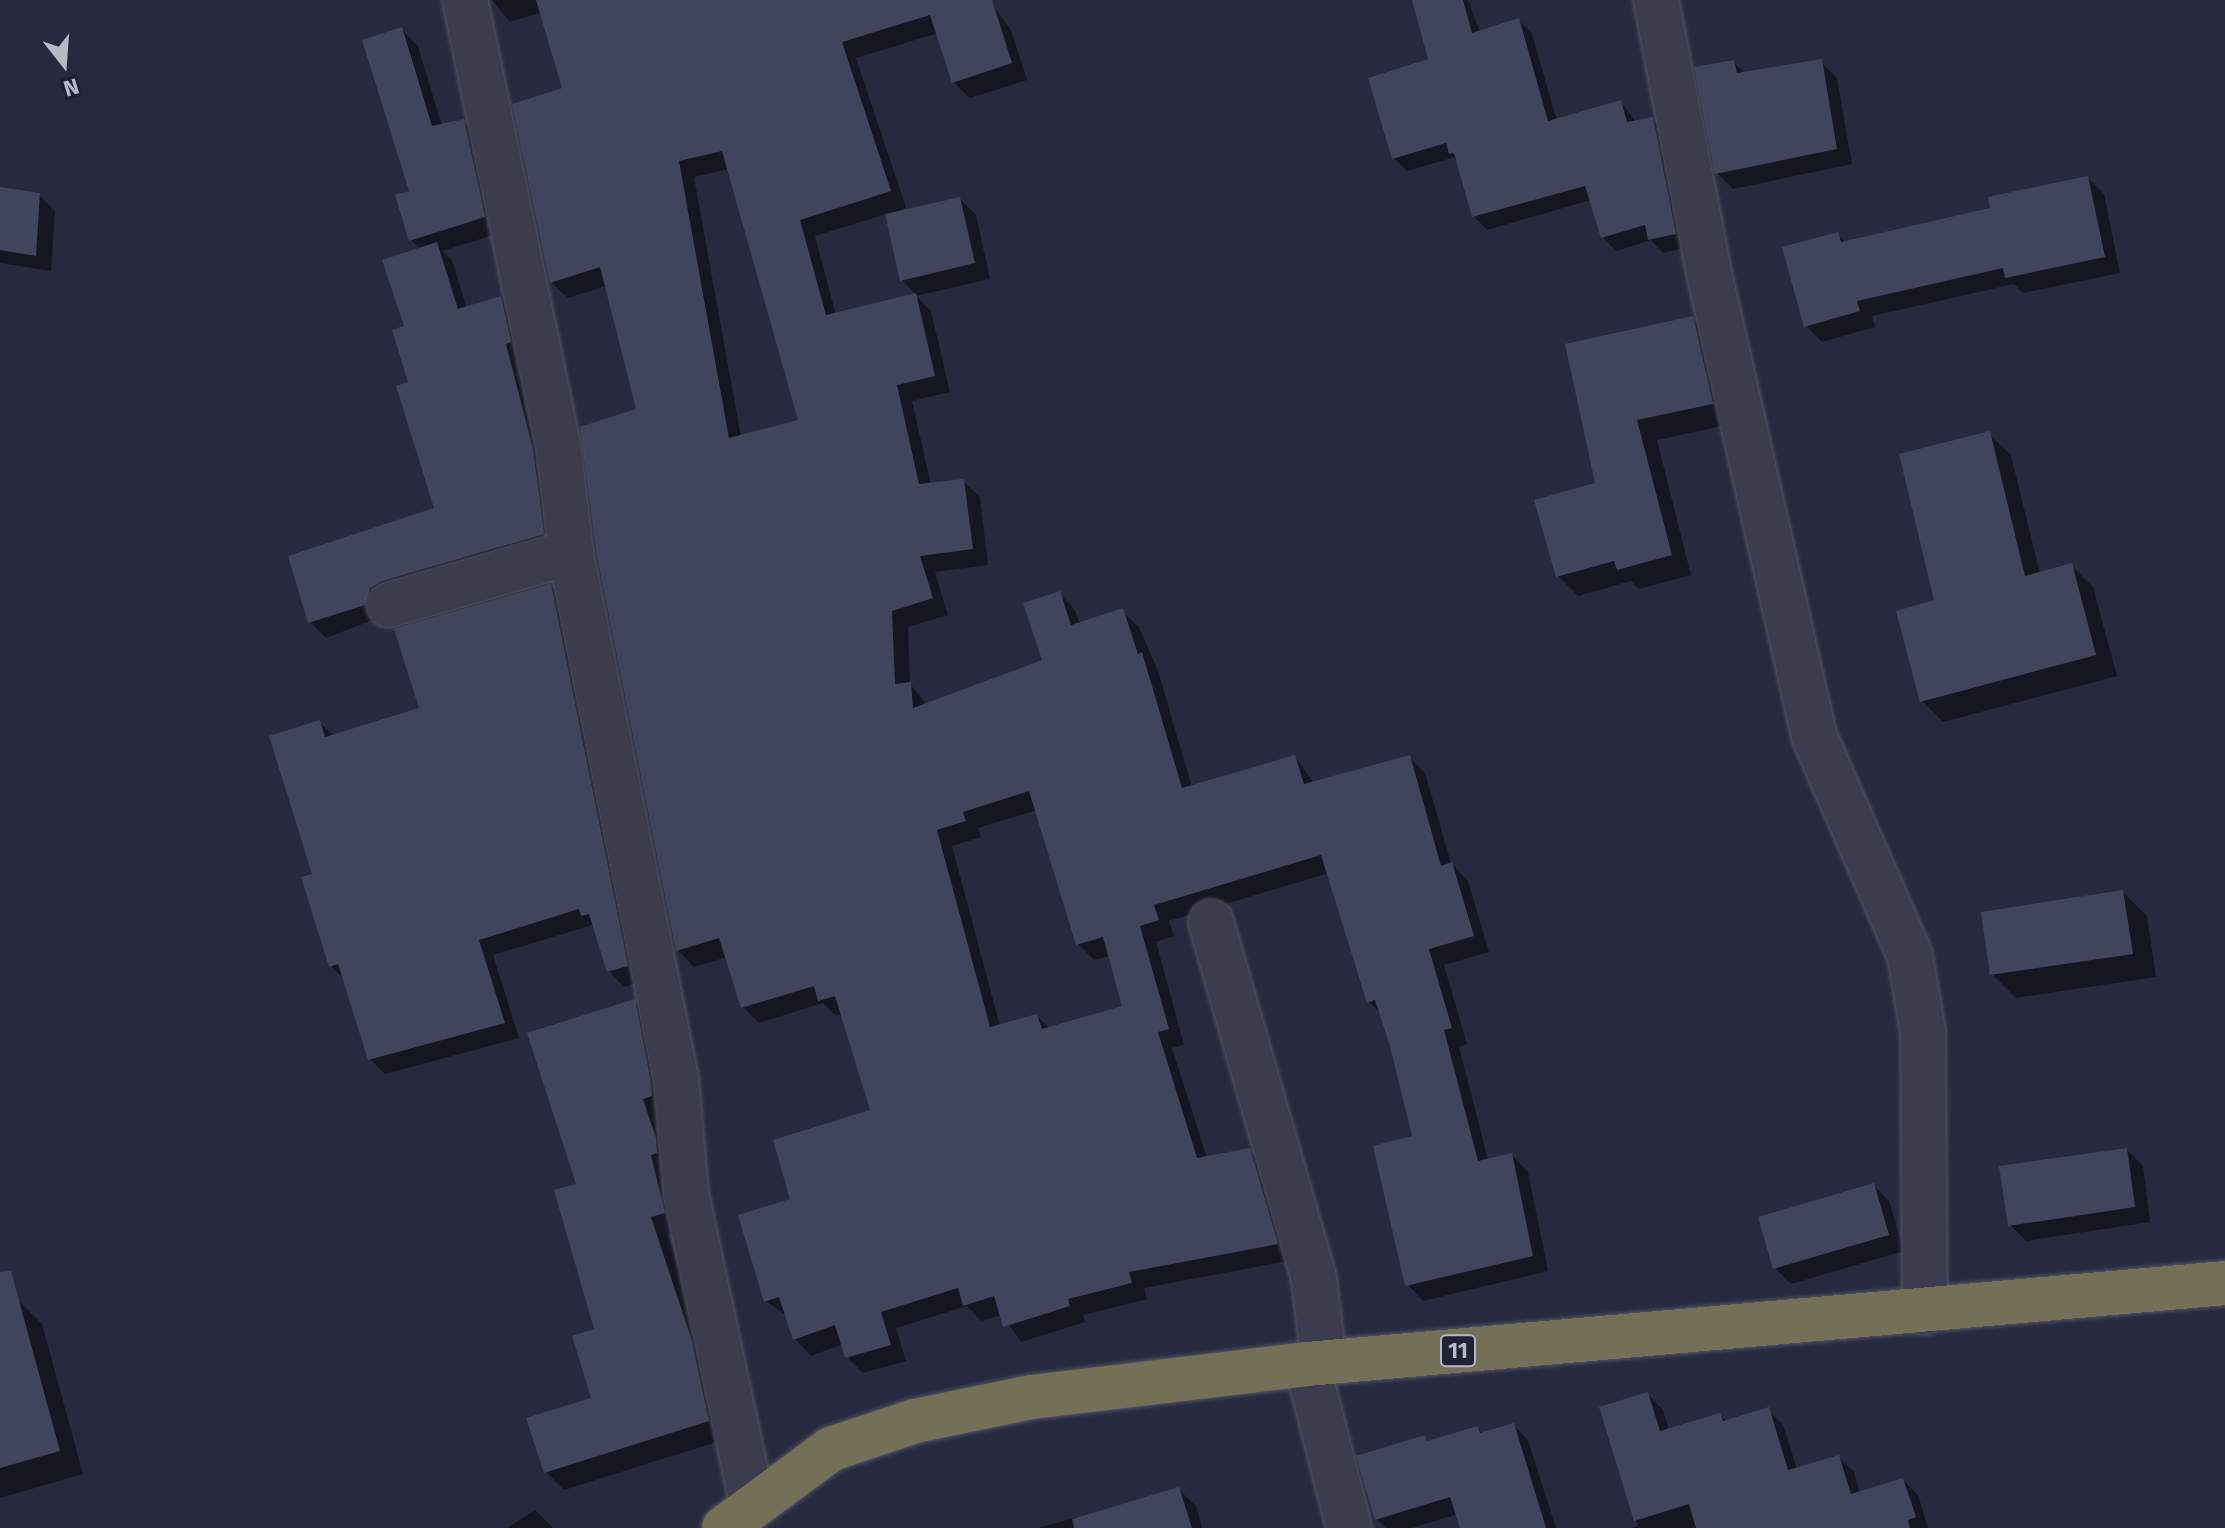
<!DOCTYPE html>
<style>
body{margin:0}
#map{position:relative;width:2225px;height:1528px;overflow:hidden;background:#272a3e;font-family:"Fira Sans",sans-serif}
div>[style]{position:absolute}
.shadow>*{inset:0;background:#0007}
.building>*{inset:0;background:#41455c}
.roads{filter:drop-shadow(0 0 2px #525566) drop-shadow(0 0 2px #525566)}
.street>*{height:44px;margin:-22px;padding:0 22px;transform-origin:22px;border-radius:22px;background:#3b3d4e}
.highway>*{height:44px;margin:-22px;padding:0 22px;transform-origin:22px;border-radius:22px;background:#747058}
span{translate:-50% -50%;white-space:nowrap;text-align:center;line-height:1.15;-webkit-text-stroke:7px #1f2234;paint-order:stroke}
.shield-label span{padding:2px 6px;background:#1f2234;border:2px solid;border-radius:6px;-webkit-text-stroke-width:0}
.shield-label{font-size:22px;color:#b7b9c9;font-weight:700}
.north{position:absolute;left:24px;top:24px;width:80px;height:80px;-webkit-text-stroke:6px #1f2234;paint-order:stroke;rotate:163deg;font-size:22px;font-weight:700;line-height:32px;text-align:center;color:#b7b9c9}
.north::after{content:'';display:block;margin:auto;width:28px;height:36px;background:#b7b9c9;clip-path:polygon(50% 0,100% 100%,50% 72%,0 100%)}
</style>
<div id="map">
<div class="shadow">
<div style="clip-path:polygon(evenodd,492px 0,989px 0,1011px 30px,1027px 80px,970px 98px,953px 82px,938px 33px,856px 58px,906px 207px,896px 214px,960px 199px,976px 215px,990px 279px,916px 296px,931px 311px,950px 392px,912px 401px,931px 485px,963px 481px,980px 497px,988px 565px,935px 572px,948px 615px,908px 627px,910px 684px,927px 705px,1044px 661px,1059px 593px,1075px 610px,1080px 624px,1122px 611px,1139px 627px,1158px 671px,1192px 787px,1295px 757px,1314px 783px,1409px 757px,1425px 773px,1451px 863px,1468px 881px,1489px 952px,1444px 965px,1467px 1044px,1459px 1047px,1488px 1160px,1512px 1155px,1528px 1172px,1548px 1271px,1423px 1301px,1407px 1284px,1415px 1138px,1382px 1015px,1369px 1002px,1329px 873px,1169px 921px,1174px 936px,1156px 942px,1184px 1045px,1172px 1048px,1207px 1158px,1249px 1150px,1266px 1167px,1293px 1260px,1144px 1288px,1147px 1299px,1083px 1315px,1085px 1322px,1021px 1342px,1002px 1315px,981px 1321px,967px 1306px,896px 1328px,906px 1361px,863px 1373px,847px 1357px,843px 1344px,811px 1356px,795px 1339px,787px 1316px,766px 1301px,793px 1201px,872px 1111px,843px 1014px,836px 1016px,823px 1003px,759px 1023px,743px 1007px,727px 957px,694px 967px,678px 950px,639px 410px,607px 286px,568px 298px,551px 282px,564px 89px,542px 12px,510px 22px,492px 0,729px 169px,800px 421px,741px 437px,694px 177px,729px 169px,492px 0,887px 214px,902px 280px,916px 295px,836px 315px,815px 236px,887px 214px,492px 0,1037px 810px,1078px 944px,1094px 960px,1110px 956px,1124px 1007px,1050px 1029px,1037px 1016px,1000px 1026px,952px 846px,981px 837px,978px 828px,1037px 810px)"></div>
<div style="clip-path:polygon(1429px 0,1468px 0,1480px 32px,1519px 20px,1532px 34px,1557px 121px,1621px 102px,1636px 122px,1653px 119px,1666px 133px,1688px 247px,1663px 253px,1651px 240px,1616px 251px,1603px 237px,1591px 200px,1487px 230px,1474px 216px,1455px 157px,1407px 171px,1394px 158px,1431px 60px)"></div>
<div style="clip-path:polygon(402px 30px,418px 46px,442px 126px,463px 121px,479px 138px,500px 233px,442px 251px,452px 260px,467px 309px,501px 298px,516px 314px,558px 549px,326px 638px,310px 622px,436px 509px,411px 384px,406px 328px,421px 249px,411px 240px)"></div>
<div style="clip-path:polygon(1733px 62px,1746px 74px,1821px 62px,1837px 78px,1852px 164px,1733px 189px,1717px 173px)"></div>
<div style="clip-path:polygon(2088px 178px,2104px 194px,2120px 273px,2023px 293px,2014px 284px,1872px 316px,1875px 327px,1822px 342px,1806px 326px,1837px 234px,1846px 243px,1992px 209px)"></div>
<div style="clip-path:polygon(0 189px,39px 195px,55px 211px,51px 271px,0 263px)"></div>
<div style="clip-path:polygon(1693px 319px,1713px 339px,1732px 424px,1657px 440px,1691px 575px,1639px 589px,1631px 581px,1578px 596px,1558px 576px,1597px 484px)"></div>
<div style="clip-path:polygon(1989px 434px,2011px 455px,2040px 574px,2072px 566px,2093px 587px,2117px 676px,1943px 722px,1922px 701px)"></div>
<div style="clip-path:polygon(551px 586px,566px 601px,642px 981px,624px 987px,609px 971px,593px 925px,493px 955px,519px 1038px,385px 1074px,370px 1059px,345px 980px,331px 966px,315px 875px,319px 722px,334px 736px,421px 710px)"></div>
<div style="clip-path:polygon(2123px 892px,2147px 916px,2156px 977px,2016px 998px,1992px 974px)"></div>
<div style="clip-path:polygon(634px 1002px,652px 1019px,681px 1231px,668px 1235px,709px 1358px,726px 1439px,564px 1490px,546px 1472px,594px 1399px,596px 1331px,578px 1185px)"></div>
<div style="clip-path:polygon(2127px 1150px,2143px 1166px,2150px 1222px,2026px 1241px,2010px 1225px)"></div>
<div style="clip-path:polygon(1873px 1185px,1889px 1201px,1904px 1251px,1791px 1284px,1775px 1268px)"></div>
<div style="clip-path:polygon(18px 1300px,42px 1324px,83px 1474px,0 1498px,0 1305px)"></div>
<div style="clip-path:polygon(1648px 1394px,1663px 1410px,1669px 1431px,1720px 1415px,1727px 1422px,1768px 1410px,1783px 1425px,1797px 1469px,1838px 1457px,1854px 1472px,1860px 1493px,1903px 1480px,1918px 1495px,1928px 1528px,1631px 1528px,1638px 1526px,1602px 1408px)"></div>
<div style="clip-path:polygon(1513px 1425px,1528px 1440px,1556px 1528px,1462px 1528px,1458px 1514px,1412px 1528px,1386px 1528px,1377px 1519px,1425px 1437px,1430px 1443px,1478px 1428px,1483px 1434px)"></div>
<div style="clip-path:polygon(1178px 1489px,1196px 1506px,1202px 1528px,1038px 1528px)"></div>
<div style="clip-path:polygon(535px 1510px,553px 1528px,507px 1528px)"></div>
</div>
<div class="building">
<div style="clip-path:polygon(evenodd,536px 0,992px 0,1012px 63px,952px 83px,930px 15px,842px 42px,891px 191px,800px 220px,826px 315px,916px 293px,935px 376px,897px 385px,919px 484px,964px 479px,973px 549px,920px 556px,933px 598px,892px 611px,895px 684px,911px 682px,913px 708px,1042px 660px,1023px 603px,1060px 591px,1071px 625px,1123px 608px,1138px 654px,1142px 652px,1182px 788px,1295px 755px,1304px 784px,1410px 755px,1441px 866px,1452px 862px,1474px 936px,1429px 949px,1452px 1028px,1444px 1030px,1478px 1161px,1512px 1153px,1533px 1256px,1405px 1286px,1373px 1146px,1412px 1136px,1390px 1046px,1375px 1000px,1367px 1003px,1321px 855px,1154px 905px,1159px 920px,1140px 926px,1169px 1029px,1158px 1032px,1197px 1158px,1250px 1148px,1278px 1244px,1129px 1272px,1132px 1283px,1068px 1299px,1070px 1306px,1003px 1327px,994px 1296px,963px 1306px,958px 1288px,881px 1312px,891px 1345px,845px 1358px,835px 1325px,793px 1340px,779px 1297px,764px 1302px,738px 1215px,790px 1199px,773px 1140px,870px 1110px,835px 996px,818px 1001px,814px 986px,741px 1008px,719px 938px,676px 951px,597px 556px,580px 427px,636px 409px,600px 267px,550px 283px,512px 104px,562px 88px,536px 0,722px 151px,798px 420px,729px 438px,679px 161px,722px 151px,536px 0,1029px 791px,1076px 945px,1103px 937px,1122px 1006px,1042px 1029px,1037px 1014px,990px 1027px,937px 830px,966px 821px,963px 812px,1029px 791px)"></div>
<div style="clip-path:polygon(1412px 0,1463px 0,1472px 33px,1519px 18px,1548px 121px,1621px 100px,1627px 122px,1653px 117px,1676px 234px,1648px 240px,1645px 225px,1601px 238px,1585px 186px,1472px 217px,1454px 153px,1449px 154px,1446px 143px,1392px 159px,1368px 78px,1428px 59px)"></div>
<div style="clip-path:polygon(402px 27px,432px 126px,464px 119px,485px 217px,409px 241px,395px 195px,409px 191px,362px 40px)"></div>
<div style="clip-path:polygon(1822px 59px,1837px 149px,1715px 174px,1694px 67px,1734px 60px,1737px 73px)"></div>
<div style="clip-path:polygon(2088px 176px,2105px 257px,2005px 278px,2003px 268px,1857px 301px,1860px 311px,1804px 327px,1782px 247px,1838px 232px,1841px 242px,1990px 208px,1988px 197px)"></div>
<div style="clip-path:polygon(0 187px,40px 193px,36px 256px,0 250px)"></div>
<div style="clip-path:polygon(960px 197px,975px 263px,900px 281px,885px 214px)"></div>
<div style="clip-path:polygon(437px 242px,458px 309px,501px 296px,511px 342px,506px 344px,533px 449px,544px 534px,382px 581px,370px 588px,365px 605px,308px 623px,288px 556px,434px 508px,396px 386px,408px 382px,392px 330px,404px 326px,382px 260px)"></div>
<div style="clip-path:polygon(1693px 316px,1713px 404px,1637px 420px,1672px 555px,1617px 570px,1614px 561px,1556px 577px,1534px 500px,1595px 483px,1565px 344px)"></div>
<div style="clip-path:polygon(1990px 431px,2025px 576px,2072px 563px,2096px 655px,1920px 702px,1896px 611px,1934px 600px,1899px 454px)"></div>
<div style="clip-path:polygon(551px 584px,628px 966px,607px 972px,589px 914px,581px 916px,579px 909px,479px 940px,505px 1023px,368px 1060px,338px 964px,329px 967px,301px 877px,312px 874px,269px 736px,320px 720px,325px 737px,419px 708px,394px 629px)"></div>
<div style="clip-path:polygon(2123px 890px,2133px 954px,1990px 975px,1981px 912px)"></div>
<div style="clip-path:polygon(635px 999px,651px 1083px,652px 1096px,643px 1099px,656px 1138px,657px 1153px,651px 1155px,665px 1213px,651px 1217px,691px 1338px,709px 1421px,544px 1473px,526px 1418px,591px 1398px,572px 1336px,594px 1329px,554px 1190px,576px 1184px,527px 1033px)"></div>
<div style="clip-path:polygon(2127px 1148px,2135px 1207px,2008px 1226px,1999px 1166px)"></div>
<div style="clip-path:polygon(1874px 1183px,1889px 1235px,1773px 1269px,1758px 1217px)"></div>
<div style="clip-path:polygon(11px 1271px,60px 1451px,0 1468px,0 1272px)"></div>
<div style="clip-path:polygon(1648px 1392px,1660px 1431px,1720px 1413px,1723px 1421px,1769px 1407px,1788px 1470px,1839px 1455px,1851px 1494px,1903px 1478px,1916px 1517px,1908px 1520px,1910px 1528px,1696px 1528px,1689px 1504px,1634px 1521px,1599px 1407px)"></div>
<div style="clip-path:polygon(1514px 1423px,1546px 1528px,1460px 1528px,1450px 1497px,1375px 1520px,1356px 1456px,1425px 1435px,1427px 1441px,1478px 1426px,1480px 1433px)"></div>
<div style="clip-path:polygon(1179px 1487px,1192px 1528px,1074px 1528px,1072px 1519px)"></div>
</div>
<div class="roads">
<div class="street">
<div style="left:465px;top:0;width:455px;rotate:78.2deg"></div>
<div style="left:558px;top:445px;width:116px;rotate:83.1deg"></div>
<div style="left:572px;top:560px;width:529px;rotate:78.67deg"></div>
<div style="left:676px;top:1079px;width:115px;rotate:85deg"></div>
<div style="left:686px;top:1194px;width:319px;rotate:77.9deg"></div>
<div style="left:1656px;top:0;width:278px;rotate:79deg"></div>
<div style="left:1709px;top:273px;width:475px;rotate:77.2deg"></div>
<div style="left:1814px;top:736px;width:240px;rotate:66.4deg"></div>
<div style="left:1910px;top:956px;width:77px;rotate:80.3deg"></div>
<div style="left:1923px;top:1032px;width:280px;rotate:89.6deg"></div>
<div style="left:389px;top:605px;width:190px;rotate:-16.2deg"></div>
<div style="left:1211px;top:922px;width:373px;rotate:73.9deg"></div>
<div style="left:1314px;top:1280px;width:83px;rotate:83deg"></div>
<div style="left:1307px;top:1364px;width:169px;rotate:75.6deg"></div>
</div>
<div class="highway">
<div style="left:724px;top:1528px;width:133px;rotate:-36.4deg"></div>
<div style="left:831px;top:1449px;width:89px;rotate:-18.4deg"></div>
<div style="left:915px;top:1421px;width:119px;rotate:-11.6deg"></div>
<div style="left:1032px;top:1397px;width:277px;rotate:-6.8deg"></div>
<div style="left:1307px;top:1364px;width:922px;rotate:-5.04deg"></div>
</div>
</div>
<div class="shield-label">
<span style="left:1458px;top:1351px">11</span>
</div>
<div class="north">N</div>
</div>
